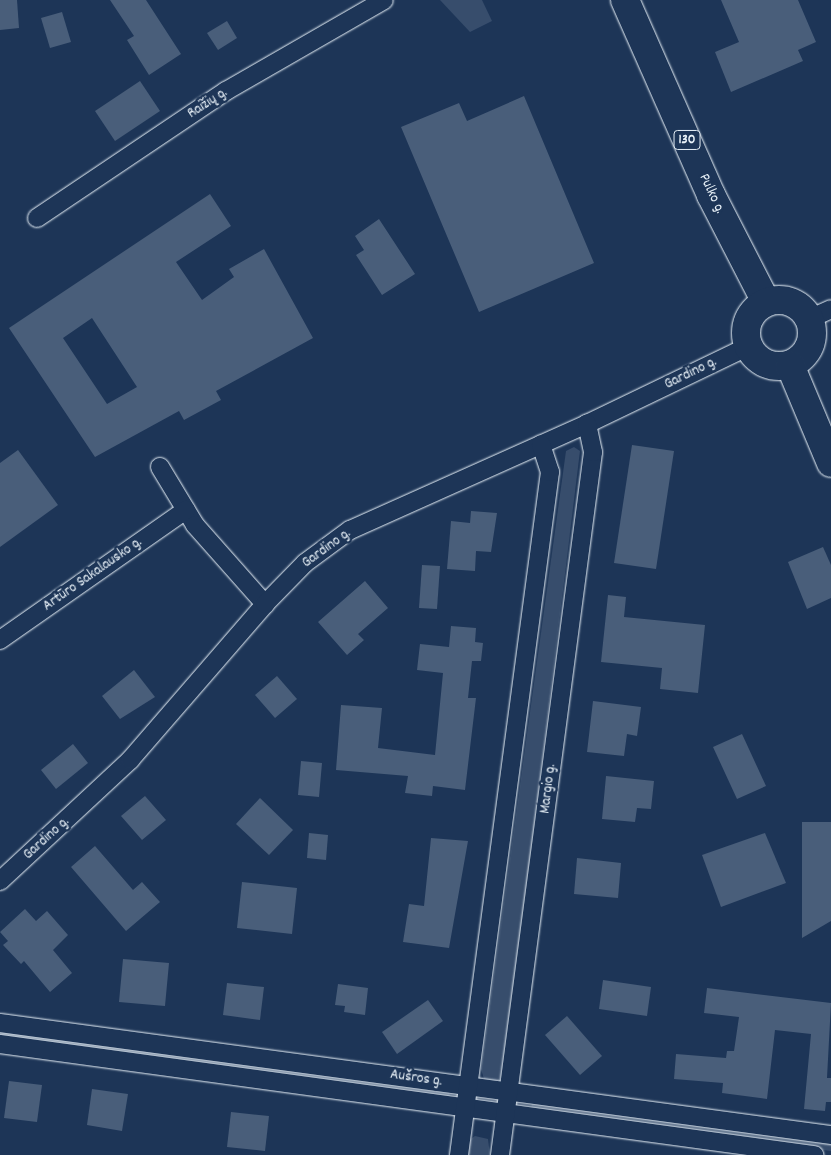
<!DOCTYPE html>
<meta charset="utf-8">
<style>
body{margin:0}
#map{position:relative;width:831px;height:1155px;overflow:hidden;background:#1d3557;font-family:Dekko,sans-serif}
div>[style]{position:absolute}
.green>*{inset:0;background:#374d6c}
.building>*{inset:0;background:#495e7a}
.roads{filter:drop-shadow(0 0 1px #e8f1f8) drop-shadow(0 0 1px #e8f1f8)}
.street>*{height:18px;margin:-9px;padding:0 9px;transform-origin:9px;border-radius:9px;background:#1d3557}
.primary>*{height:28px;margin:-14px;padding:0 14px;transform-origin:14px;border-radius:14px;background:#1d3557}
.primary>.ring{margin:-14px;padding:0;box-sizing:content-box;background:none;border:28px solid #1d3557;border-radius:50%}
span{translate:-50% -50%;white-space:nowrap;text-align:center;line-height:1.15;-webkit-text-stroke:5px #1d3557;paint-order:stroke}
.shield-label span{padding:1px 4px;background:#1d3557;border:1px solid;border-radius:4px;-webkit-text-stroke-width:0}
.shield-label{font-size:14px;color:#e8f1f8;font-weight:700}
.street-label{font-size:15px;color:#e8f1f8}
</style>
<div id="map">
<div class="green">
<div style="clip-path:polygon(440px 0,482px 0,492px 21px,470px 32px)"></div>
<div style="clip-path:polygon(574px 447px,580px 451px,504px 1072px,499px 1080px,491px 1083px,484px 1079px,481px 1069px,566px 451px)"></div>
<div style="clip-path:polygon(0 1031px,449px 1093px,451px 1097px,0 1039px)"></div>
<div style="clip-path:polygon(532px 1102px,831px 1143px,831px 1151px,531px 1111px)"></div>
<div style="clip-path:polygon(475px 1136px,488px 1139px,490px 1155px,466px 1155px,468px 1141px)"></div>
</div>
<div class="building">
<div style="clip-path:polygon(0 0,17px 0,19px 28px,0 30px)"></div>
<div style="clip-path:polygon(110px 0,146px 0,181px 54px,149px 75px,127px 40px,134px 36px)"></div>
<div style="clip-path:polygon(721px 0,798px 0,816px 42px,798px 50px,803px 61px,731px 92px,715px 52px,739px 42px)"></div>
<div style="clip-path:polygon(62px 12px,71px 42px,50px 48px,41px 18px)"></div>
<div style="clip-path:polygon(227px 21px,237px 38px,218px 50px,207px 33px)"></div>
<div style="clip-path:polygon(140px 81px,160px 111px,115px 141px,95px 111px)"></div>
<div style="clip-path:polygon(524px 96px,594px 263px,479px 312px,401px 127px,459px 103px,467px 121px)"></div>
<div style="clip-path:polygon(evenodd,210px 194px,231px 226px,176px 262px,202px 300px,234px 277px,229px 269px,264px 249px,313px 338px,216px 391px,221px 400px,184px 420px,179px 411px,95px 457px,9px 328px,210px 194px,92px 318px,137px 387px,107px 404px,63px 338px,92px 318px)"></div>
<div style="clip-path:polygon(379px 219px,415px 274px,382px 295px,356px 255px,364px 250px,355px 236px)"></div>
<div style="clip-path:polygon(632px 445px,674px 451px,656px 569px,614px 563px)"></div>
<div style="clip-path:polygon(18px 450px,58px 505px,0 547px,0 463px)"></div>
<div style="clip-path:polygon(471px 511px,497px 513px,491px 552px,476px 551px,475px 571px,447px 569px,451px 521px,470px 523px)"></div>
<div style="clip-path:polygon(823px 547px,831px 565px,831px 598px,807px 609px,788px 562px)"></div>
<div style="clip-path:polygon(422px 565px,440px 566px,437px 609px,419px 608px)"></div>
<div style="clip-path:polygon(365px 581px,388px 608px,358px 634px,364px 640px,347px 655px,318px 622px)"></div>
<div style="clip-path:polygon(608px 595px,626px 597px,624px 617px,705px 625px,698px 693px,660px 689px,662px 668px,601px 662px)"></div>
<div style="clip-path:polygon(451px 626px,476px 628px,475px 642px,483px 643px,481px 661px,472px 661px,468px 698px,476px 698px,465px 790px,433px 786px,432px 796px,405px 793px,408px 776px,336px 770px,341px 705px,382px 708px,378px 748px,435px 755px,443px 673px,417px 670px,420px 644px,449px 647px)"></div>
<div style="clip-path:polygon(134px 670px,155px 697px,120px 719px,102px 696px)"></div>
<div style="clip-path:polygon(277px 676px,297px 699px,275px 718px,255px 695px)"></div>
<div style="clip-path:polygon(593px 701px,641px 707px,637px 736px,627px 734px,624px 756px,587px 752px)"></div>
<div style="clip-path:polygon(742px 734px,766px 786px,737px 799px,713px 747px)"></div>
<div style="clip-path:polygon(73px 744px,88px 763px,56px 789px,41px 770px)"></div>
<div style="clip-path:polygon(301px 761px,322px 763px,319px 797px,298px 795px)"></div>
<div style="clip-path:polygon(606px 776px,654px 781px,651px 809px,637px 808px,635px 822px,602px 819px)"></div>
<div style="clip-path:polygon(145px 796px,166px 820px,142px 840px,121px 816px)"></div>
<div style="clip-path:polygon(260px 798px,293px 830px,269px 855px,236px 824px)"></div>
<div style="clip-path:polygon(802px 822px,831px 822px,831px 921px,802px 938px)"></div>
<div style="clip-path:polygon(309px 833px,328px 835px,326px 860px,307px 858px)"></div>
<div style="clip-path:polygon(765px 833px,786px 883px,721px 907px,702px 855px)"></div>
<div style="clip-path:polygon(431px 838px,468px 841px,449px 948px,403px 942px,409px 904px,424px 906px)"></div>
<div style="clip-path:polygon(95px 846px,133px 890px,142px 882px,160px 902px,126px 931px,71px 867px)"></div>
<div style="clip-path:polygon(577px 858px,621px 863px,618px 898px,574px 894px)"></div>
<div style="clip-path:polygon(242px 882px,297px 888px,292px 934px,237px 928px)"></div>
<div style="clip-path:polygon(25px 909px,36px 921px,47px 911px,68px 935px,53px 950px,72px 973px,50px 992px,24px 961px,21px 964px,3px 945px,8px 941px,0 932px)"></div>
<div style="clip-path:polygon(123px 959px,169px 963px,165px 1006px,119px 1002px)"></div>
<div style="clip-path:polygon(603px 980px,651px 987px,647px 1016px,599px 1009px)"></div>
<div style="clip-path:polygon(227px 983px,264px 987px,260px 1020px,223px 1015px)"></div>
<div style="clip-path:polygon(338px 984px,368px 988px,365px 1015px,344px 1012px,345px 1006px,335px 1005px)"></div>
<div style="clip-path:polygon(707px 988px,831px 1003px,827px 1078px,831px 1078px,831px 1102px,826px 1102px,825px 1111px,804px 1109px,811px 1034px,775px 1030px,767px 1099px,722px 1093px,723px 1083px,674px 1079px,676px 1054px,726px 1058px,727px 1051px,734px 1051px,739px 1017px,704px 1013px)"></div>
<div style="clip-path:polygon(428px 1000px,443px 1021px,397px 1054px,382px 1032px)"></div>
<div style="clip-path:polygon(567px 1016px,602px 1056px,580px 1075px,545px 1035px)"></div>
<div style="clip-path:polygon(9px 1081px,42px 1085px,37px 1122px,4px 1118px)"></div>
<div style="clip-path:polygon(92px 1089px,128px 1094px,122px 1131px,87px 1125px)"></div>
<div style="clip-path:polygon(231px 1112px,269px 1116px,265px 1151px,227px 1147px)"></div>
</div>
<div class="roads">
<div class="street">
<div style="left:37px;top:218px;width:228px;rotate:-33.9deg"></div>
<div style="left:226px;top:91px;width:182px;rotate:-29.9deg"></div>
<div style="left:809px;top:319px;width:24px;rotate:-24deg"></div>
<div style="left:160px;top:467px;width:68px;rotate:58.9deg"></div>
<div style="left:195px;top:525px;width:106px;rotate:48.5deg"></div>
<div style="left:0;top:640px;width:227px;rotate:-35deg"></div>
<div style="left:0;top:881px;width:178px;rotate:-42.9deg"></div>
<div style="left:130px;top:760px;width:206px;rotate:-49.1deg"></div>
<div style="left:265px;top:604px;width:57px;rotate:-45.7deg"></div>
<div style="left:305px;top:563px;width:56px;rotate:-36.3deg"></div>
<div style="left:350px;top:530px;width:260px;rotate:-24.1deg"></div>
<div style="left:587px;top:424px;width:178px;rotate:-25.7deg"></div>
<div style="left:0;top:1023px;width:839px;rotate:7.68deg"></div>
<div style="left:0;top:1044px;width:822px;rotate:7.77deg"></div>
<div style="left:459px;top:1155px;width:689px;rotate:-82.41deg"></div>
<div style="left:550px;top:472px;width:29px;rotate:-108deg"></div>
<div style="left:500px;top:1155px;width:709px;rotate:-82.46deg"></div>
<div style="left:593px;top:452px;width:29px;rotate:-102deg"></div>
</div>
<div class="primary">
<div style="left:625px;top:0;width:213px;rotate:66.2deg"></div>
<div style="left:711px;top:195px;width:120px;rotate:62.8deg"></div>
<div class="ring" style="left:746px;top:300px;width:38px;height:38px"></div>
<div style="left:790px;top:365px;width:106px;rotate:67.3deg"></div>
</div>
</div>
<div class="shield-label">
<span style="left:687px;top:140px">130</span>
</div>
<div class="street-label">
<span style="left:208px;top:104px;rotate:-33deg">Raižių g.</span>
<span style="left:711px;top:194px;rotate:65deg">Pulko g.</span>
<span style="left:691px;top:374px;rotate:-26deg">Gardino g.</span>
<span style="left:327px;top:549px;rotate:-36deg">Gardino g.</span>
<span style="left:93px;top:575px;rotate:-35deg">Artūro Sakalausko g.</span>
<span style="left:549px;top:789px;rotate:-83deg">Margio g.</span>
<span style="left:47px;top:839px;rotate:-42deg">Gardino g.</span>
<span style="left:416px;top:1079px;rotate:8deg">Aušros g.</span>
</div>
</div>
